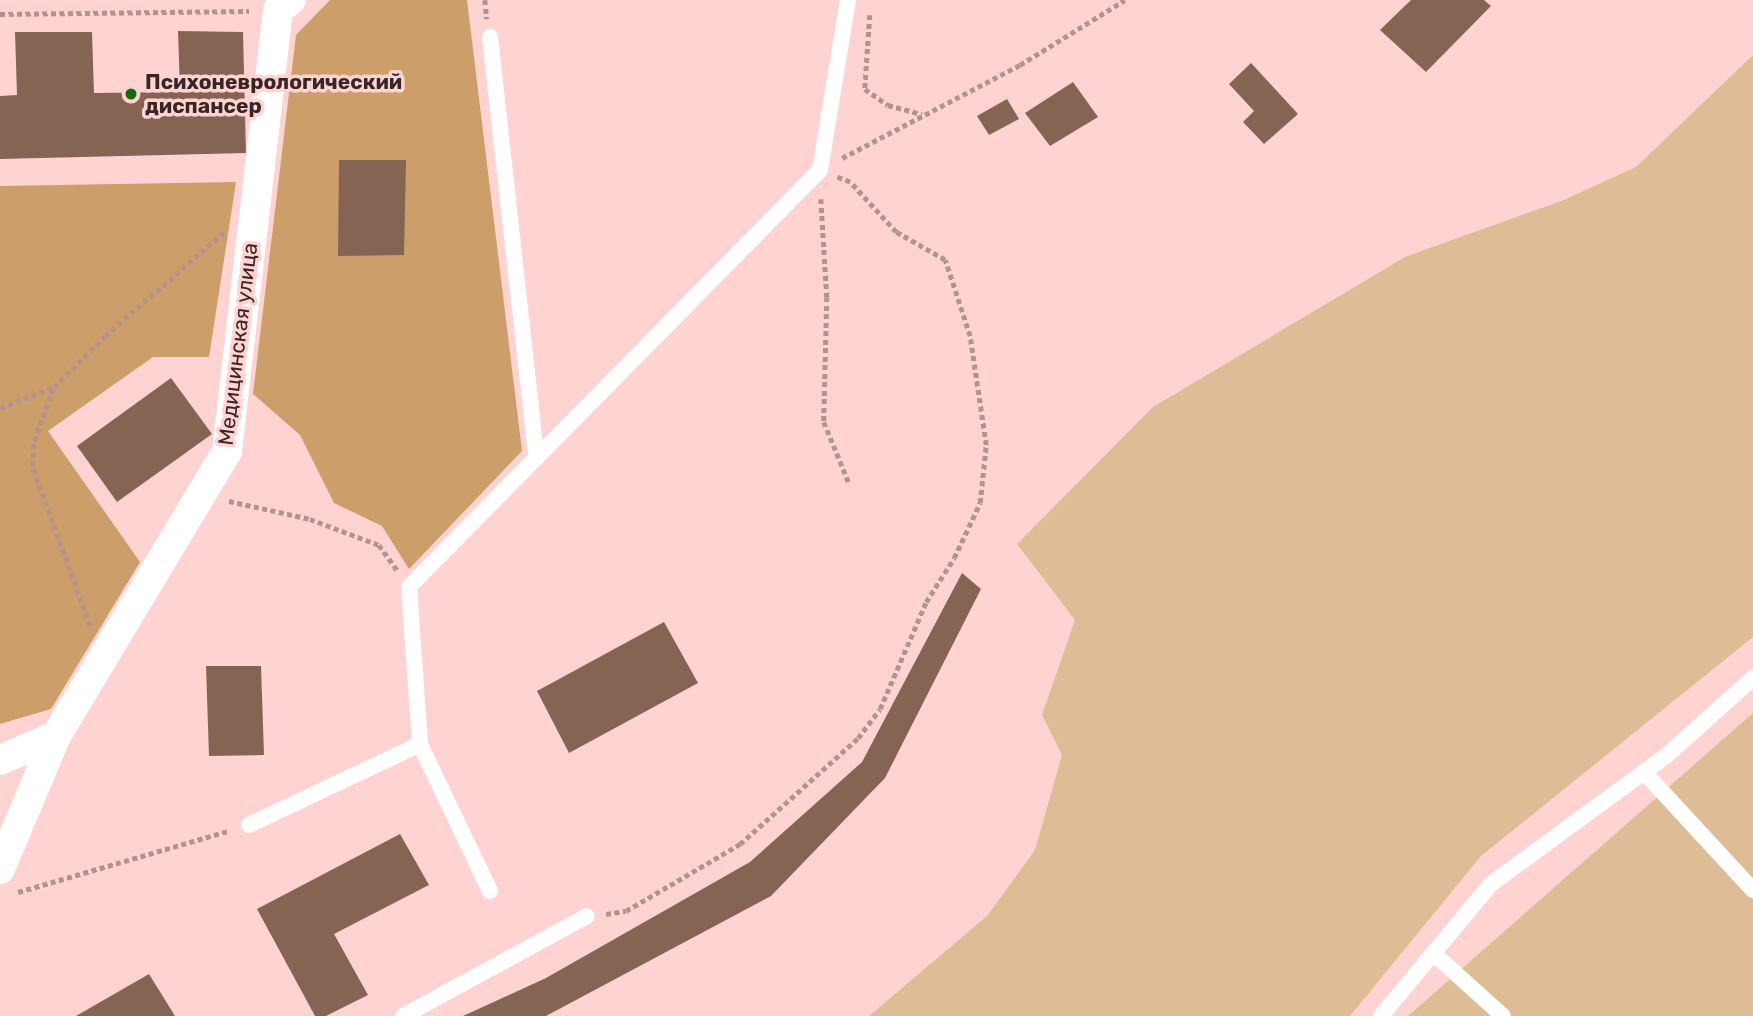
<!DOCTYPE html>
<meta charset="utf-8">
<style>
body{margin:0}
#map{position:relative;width:1753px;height:1016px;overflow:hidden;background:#ffd3d1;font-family:Rubik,sans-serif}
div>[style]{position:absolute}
.green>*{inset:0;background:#debc96}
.forest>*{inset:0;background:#cc9e69}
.building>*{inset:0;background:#866454}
.path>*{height:4.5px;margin-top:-2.25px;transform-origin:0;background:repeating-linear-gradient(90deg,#b49290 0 5px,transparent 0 8.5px)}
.lane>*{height:16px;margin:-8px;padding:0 8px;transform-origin:8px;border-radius:8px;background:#fff}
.street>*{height:30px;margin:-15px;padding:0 15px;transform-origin:15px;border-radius:15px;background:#fff}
.dots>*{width:19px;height:19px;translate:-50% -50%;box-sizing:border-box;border:4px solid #ffd3d1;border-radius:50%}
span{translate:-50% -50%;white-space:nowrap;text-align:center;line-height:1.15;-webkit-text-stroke:7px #ffd3d1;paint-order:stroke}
.poi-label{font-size:21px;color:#372625;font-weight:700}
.left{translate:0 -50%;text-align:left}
.street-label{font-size:21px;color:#372625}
</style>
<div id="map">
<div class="green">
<div style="clip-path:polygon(1753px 55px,1753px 637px,1481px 856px,1350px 1016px,869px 1016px,987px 916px,1035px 850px,1062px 755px,1042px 715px,1075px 620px,1017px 544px,1153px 407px,1405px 257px,1564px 200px,1636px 167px)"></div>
<div style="clip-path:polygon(1753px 713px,1753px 1016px,1408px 1016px)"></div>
</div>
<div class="forest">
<div style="clip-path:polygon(330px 0,467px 0,522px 451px,409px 569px,382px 526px,334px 503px,300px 435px,253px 394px,296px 35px)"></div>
<div style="clip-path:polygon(236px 182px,209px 357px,153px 357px,48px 431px,140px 562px,51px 709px,0 724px,0 186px)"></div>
</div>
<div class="building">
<div style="clip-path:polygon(1411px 0,1484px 0,1491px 6px,1426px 72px,1380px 30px)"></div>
<div style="clip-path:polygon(178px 31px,243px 32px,246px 153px,0 159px,0 96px,17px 95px,15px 32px,92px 32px,94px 93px,180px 92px)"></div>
<div style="clip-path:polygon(1251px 63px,1298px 114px,1264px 144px,1243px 122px,1254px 111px,1229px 84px)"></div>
<div style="clip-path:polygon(1073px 82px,1098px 117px,1050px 146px,1025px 113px)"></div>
<div style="clip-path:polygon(1007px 99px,1019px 119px,989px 135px,977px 116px)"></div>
<div style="clip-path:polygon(339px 160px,406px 160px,404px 255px,338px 256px)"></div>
<div style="clip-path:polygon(171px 378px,212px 434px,117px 502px,77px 446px)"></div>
<div style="clip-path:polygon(962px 573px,981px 589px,885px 778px,771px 896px,546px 1016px,463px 1016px,546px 978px,750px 862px,862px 762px)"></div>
<div style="clip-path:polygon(664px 622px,698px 683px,569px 753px,537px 691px)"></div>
<div style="clip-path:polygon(206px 666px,261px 666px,264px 755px,209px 756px)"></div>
<div style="clip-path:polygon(400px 834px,429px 885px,334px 934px,368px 995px,326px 1016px,315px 1016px,257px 909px)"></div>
<div style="clip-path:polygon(149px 974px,175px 1016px,76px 1016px)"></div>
</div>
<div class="path">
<div style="left:485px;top:0;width:19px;rotate:84deg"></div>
<div style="left:0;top:14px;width:249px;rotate:-0.7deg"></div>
<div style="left:870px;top:15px;width:74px;rotate:93.9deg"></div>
<div style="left:865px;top:89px;width:28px;rotate:35deg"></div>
<div style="left:888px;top:105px;width:35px;rotate:15deg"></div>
<div style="left:842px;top:158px;width:201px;rotate:-27.6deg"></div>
<div style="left:1020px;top:65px;width:123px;rotate:-31.8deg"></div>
<div style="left:821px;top:199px;width:98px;rotate:86.5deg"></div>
<div style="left:827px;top:297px;width:125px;rotate:91.4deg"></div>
<div style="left:824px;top:422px;width:66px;rotate:67.7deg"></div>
<div style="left:0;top:408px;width:58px;rotate:-21.3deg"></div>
<div style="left:229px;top:501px;width:83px;rotate:12.5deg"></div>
<div style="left:310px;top:519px;width:74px;rotate:20.6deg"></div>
<div style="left:379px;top:545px;width:31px;rotate:54deg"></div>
<div style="left:90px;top:626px;width:170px;rotate:-109.9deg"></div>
<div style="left:32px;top:466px;width:25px;rotate:-85deg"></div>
<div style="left:34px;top:441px;width:58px;rotate:-69.7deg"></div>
<div style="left:54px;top:387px;width:72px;rotate:-45deg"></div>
<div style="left:105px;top:336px;width:157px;rotate:-41.1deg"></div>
<div style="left:18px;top:892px;width:219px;rotate:-16.2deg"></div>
<div style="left:606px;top:914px;width:20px;rotate:-9deg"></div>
<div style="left:626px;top:911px;width:132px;rotate:-30.4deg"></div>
<div style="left:740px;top:844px;width:159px;rotate:-41.9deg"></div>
<div style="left:858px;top:738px;width:36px;rotate:-53deg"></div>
<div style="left:880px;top:709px;width:116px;rotate:-66.7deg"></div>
<div style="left:926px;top:602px;width:52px;rotate:-57.5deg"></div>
<div style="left:954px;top:558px;width:61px;rotate:-64.7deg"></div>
<div style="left:980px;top:503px;width:58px;rotate:-84.1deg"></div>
<div style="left:986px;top:445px;width:110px;rotate:-98.4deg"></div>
<div style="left:970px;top:336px;width:80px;rotate:-108.2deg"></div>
<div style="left:945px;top:260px;width:56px;rotate:-150.3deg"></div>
<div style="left:896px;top:232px;width:68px;rotate:-132.6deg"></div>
<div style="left:850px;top:182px;width:14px;rotate:-159deg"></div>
</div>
<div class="lane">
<div style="left:490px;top:37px;width:420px;rotate:83.7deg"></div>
<div style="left:1644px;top:772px;width:161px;rotate:47.3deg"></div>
<div style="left:249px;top:825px;width:189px;rotate:-25.3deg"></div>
<div style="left:490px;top:891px;width:163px;rotate:-115.5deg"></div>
<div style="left:420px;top:744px;width:157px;rotate:-94deg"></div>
<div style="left:409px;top:587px;width:585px;rotate:-45.42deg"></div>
<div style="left:820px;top:170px;width:172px;rotate:-80.6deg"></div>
<div style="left:1433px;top:953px;width:94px;rotate:42deg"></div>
<div style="left:403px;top:1016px;width:209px;rotate:-28.5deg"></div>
<div style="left:1381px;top:1016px;width:172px;rotate:-50.2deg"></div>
<div style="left:1491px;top:884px;width:217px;rotate:-36.2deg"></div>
<div style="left:1666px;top:756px;width:117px;rotate:-41.9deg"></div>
</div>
<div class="street">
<div style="left:0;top:760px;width:61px;rotate:-23.2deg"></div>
<div style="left:0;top:869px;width:144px;rotate:-67.2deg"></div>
<div style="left:56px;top:736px;width:332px;rotate:-59deg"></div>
<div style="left:227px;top:451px;width:444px;rotate:-83.4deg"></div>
<div style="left:278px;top:10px;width:16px;rotate:-38deg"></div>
</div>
<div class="dots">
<div style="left:131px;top:94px;background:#186a0f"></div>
</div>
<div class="poi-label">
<span class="left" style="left:145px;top:94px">Психоневрологический<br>диспансер</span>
</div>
<div class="street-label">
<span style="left:238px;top:344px;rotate:-83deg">Медицинская улица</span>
</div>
</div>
